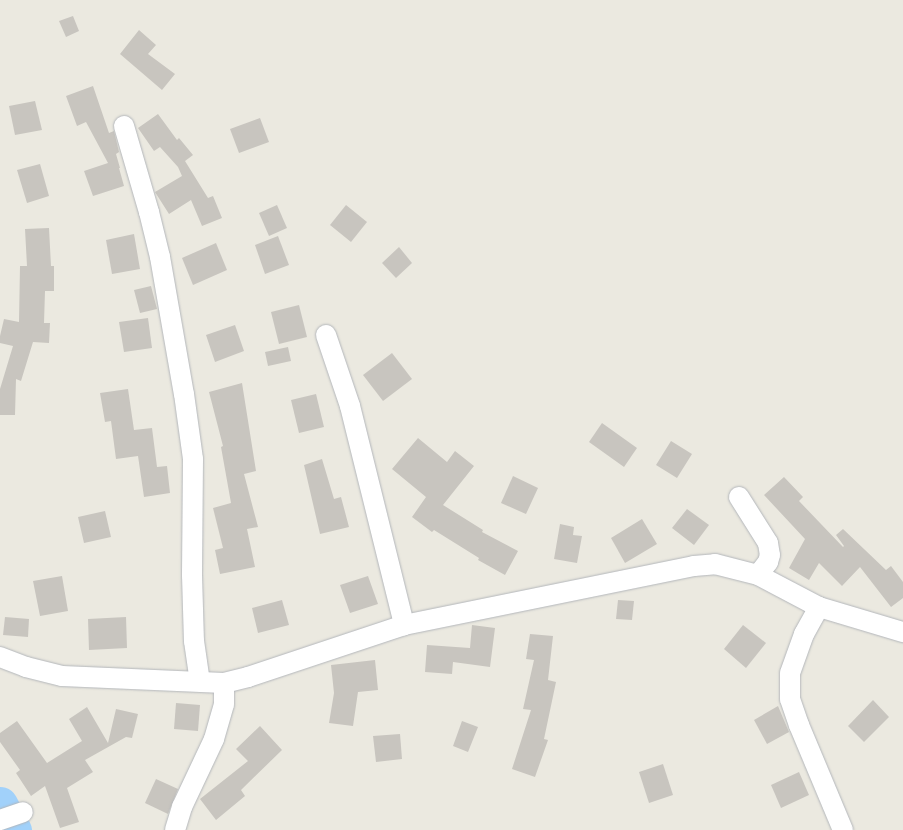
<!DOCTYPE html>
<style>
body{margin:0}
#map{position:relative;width:903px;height:830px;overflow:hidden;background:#ebe9e0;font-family:"Nunito Sans",sans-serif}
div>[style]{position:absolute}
.river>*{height:35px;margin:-17.5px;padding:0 17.5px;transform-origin:17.5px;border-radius:17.5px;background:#a1d1fa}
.building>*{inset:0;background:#c8c5bf}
.roads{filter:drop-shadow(0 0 1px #b3b6ba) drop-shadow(0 0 1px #b3b6ba)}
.minor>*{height:20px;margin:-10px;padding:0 10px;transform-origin:10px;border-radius:10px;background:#fff}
span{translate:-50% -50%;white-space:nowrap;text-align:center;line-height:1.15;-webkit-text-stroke:3.5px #fff;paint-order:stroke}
</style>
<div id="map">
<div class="river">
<div style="left:0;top:804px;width:30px;rotate:62deg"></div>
</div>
<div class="building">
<div style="clip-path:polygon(73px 16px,79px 31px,66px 37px,59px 21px)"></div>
<div style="clip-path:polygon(139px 30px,156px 45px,148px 54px,175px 74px,162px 90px,120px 54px)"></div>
<div style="clip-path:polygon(93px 86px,109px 133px,114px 131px,119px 152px,116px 154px,120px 168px,119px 168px,124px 186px,93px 196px,84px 171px,108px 163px,86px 122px,77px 126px,66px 96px)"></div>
<div style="clip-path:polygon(35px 101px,42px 130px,15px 135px,9px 106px)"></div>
<div style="clip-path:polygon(158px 114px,177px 140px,179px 138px,193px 155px,185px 161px,208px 198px,213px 196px,222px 218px,202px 226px,191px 200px,169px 214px,155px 192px,182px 176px,178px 167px,160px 147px,154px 151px,138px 128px)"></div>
<div style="clip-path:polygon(260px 118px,269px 142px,239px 153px,230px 129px)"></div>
<div style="clip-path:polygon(40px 164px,49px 196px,27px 203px,17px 170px)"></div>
<div style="clip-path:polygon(277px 205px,287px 228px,269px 236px,259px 213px)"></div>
<div style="clip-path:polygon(346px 205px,367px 222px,351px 242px,330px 225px)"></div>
<div style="clip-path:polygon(49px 228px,51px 266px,54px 266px,54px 291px,45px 291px,44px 323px,50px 323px,49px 343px,33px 342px,21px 381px,16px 379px,15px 415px,0 415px,0 389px,13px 346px,0 343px,0 336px,4px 319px,19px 322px,20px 266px,27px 266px,25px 229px)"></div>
<div style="clip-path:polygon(134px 234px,140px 269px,112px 274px,106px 240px)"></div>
<div style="clip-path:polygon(278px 236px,289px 265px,265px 274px,255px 245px)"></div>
<div style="clip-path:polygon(216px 243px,227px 270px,193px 285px,182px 258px)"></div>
<div style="clip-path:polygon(399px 247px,412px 263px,396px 278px,382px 263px)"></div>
<div style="clip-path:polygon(151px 286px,157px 309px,140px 313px,134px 290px)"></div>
<div style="clip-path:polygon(299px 305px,307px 337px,279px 344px,271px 312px)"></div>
<div style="clip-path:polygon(148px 318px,152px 348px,124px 352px,119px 322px)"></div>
<div style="clip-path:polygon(235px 325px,244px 351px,215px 362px,206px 335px)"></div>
<div style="clip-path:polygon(288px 347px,291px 361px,268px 366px,265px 352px)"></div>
<div style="clip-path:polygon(392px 353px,412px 379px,383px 401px,363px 375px)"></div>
<div style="clip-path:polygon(242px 383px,256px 471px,244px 474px,258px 527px,247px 529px,255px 567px,220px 574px,215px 550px,223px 548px,213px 508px,231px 503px,221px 447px,223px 446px,209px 392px)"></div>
<div style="clip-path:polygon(128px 389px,134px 430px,152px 428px,157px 467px,167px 466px,170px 493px,144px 497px,138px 456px,116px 459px,111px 421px,105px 422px,100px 393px)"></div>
<div style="clip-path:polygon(316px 394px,324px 427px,299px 433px,291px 400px)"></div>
<div style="clip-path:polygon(602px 423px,637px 448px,624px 467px,589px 442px)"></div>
<div style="clip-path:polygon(418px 438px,447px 462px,455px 451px,474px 466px,443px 505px,483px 530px,482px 532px,518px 551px,505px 575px,478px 560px,479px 558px,434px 530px,432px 532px,412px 517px,426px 497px,392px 469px)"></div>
<div style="clip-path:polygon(671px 441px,692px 454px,677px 478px,656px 465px)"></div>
<div style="clip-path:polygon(322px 459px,334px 499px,341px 497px,349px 527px,320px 534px,304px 465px)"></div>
<div style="clip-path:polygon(513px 476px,538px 488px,526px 514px,501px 503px)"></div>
<div style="clip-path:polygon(784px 477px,803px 497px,799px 501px,843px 547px,844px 546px,836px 535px,843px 529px,886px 570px,891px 566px,903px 582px,903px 598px,891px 607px,860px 567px,842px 586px,819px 563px,809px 580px,789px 568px,805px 539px,764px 495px)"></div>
<div style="clip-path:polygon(687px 509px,709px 525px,694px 545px,672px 528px)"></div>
<div style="clip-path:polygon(105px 511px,111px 537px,84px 543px,78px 517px)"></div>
<div style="clip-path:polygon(642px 519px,657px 544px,625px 563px,611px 538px)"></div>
<div style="clip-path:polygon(560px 524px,574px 527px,573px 535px,582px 536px,577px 563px,554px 559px)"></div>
<div style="clip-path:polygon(62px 576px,68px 611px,40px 616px,33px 581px)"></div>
<div style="clip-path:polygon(368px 576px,378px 604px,350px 613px,340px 585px)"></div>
<div style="clip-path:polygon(282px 600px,289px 625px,258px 633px,252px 608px)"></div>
<div style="clip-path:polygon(618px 600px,634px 601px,632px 620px,616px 619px)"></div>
<div style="clip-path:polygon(5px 617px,29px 619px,28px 637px,3px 635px)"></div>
<div style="clip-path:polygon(126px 617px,127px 648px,89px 650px,88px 619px)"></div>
<div style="clip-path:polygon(472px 625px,495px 628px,490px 667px,453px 662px,452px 674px,425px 672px,427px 645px,470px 648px)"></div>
<div style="clip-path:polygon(743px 625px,766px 643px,746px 668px,724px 649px)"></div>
<div style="clip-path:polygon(530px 634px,553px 636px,548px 680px,556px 682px,544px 739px,548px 740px,535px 777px,512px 769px,531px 710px,523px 709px,534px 660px,526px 659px)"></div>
<div style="clip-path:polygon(375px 660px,378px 690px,358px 692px,353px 726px,329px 723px,334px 693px,331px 665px)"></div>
<div style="clip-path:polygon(873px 700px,889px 717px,864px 742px,848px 726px)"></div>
<div style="clip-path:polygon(176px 703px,200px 705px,198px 731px,174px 729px)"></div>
<div style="clip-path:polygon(778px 706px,789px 732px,767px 744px,754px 720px)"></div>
<div style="clip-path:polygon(87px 707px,108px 743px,116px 709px,138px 714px,132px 738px,126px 737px,85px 760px,93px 772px,67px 788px,79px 822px,60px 828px,45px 786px,31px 796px,16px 773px,20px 770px,0 742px,0 733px,17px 721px,47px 763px,82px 741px,69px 719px)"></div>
<div style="clip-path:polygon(462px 721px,478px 727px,468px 752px,453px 746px)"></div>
<div style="clip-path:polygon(260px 726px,282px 750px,241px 790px,245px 796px,216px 820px,200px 799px,248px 761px,236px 749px)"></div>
<div style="clip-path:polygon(400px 734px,402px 759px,376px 762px,373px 736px)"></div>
<div style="clip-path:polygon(663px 764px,673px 795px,649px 803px,639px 772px)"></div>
<div style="clip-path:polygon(799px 772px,809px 795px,781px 808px,771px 785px)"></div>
<div style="clip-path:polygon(156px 779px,178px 789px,168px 814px,145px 803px)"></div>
</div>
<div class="roads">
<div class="minor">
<div style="left:124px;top:126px;width:90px;rotate:73.8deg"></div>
<div style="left:149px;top:212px;width:46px;rotate:76.3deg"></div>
<div style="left:160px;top:257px;width:139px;rotate:80.1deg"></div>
<div style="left:184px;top:394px;width:66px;rotate:82.1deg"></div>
<div style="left:193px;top:459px;width:116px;rotate:90.5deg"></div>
<div style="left:192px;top:575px;width:66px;rotate:88.3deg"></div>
<div style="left:194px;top:641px;width:41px;rotate:81.7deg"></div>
<div style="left:326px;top:335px;width:75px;rotate:71.3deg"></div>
<div style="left:350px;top:406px;width:226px;rotate:76.1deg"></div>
<div style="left:739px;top:497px;width:54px;rotate:57.8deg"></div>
<div style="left:768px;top:543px;width:12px;rotate:81deg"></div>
<div style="left:770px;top:555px;width:7px;rotate:106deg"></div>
<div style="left:768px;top:562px;width:16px;rotate:128deg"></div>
<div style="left:819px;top:607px;width:31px;rotate:119deg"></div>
<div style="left:804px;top:634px;width:41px;rotate:109.7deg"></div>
<div style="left:790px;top:673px;width:26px;rotate:90deg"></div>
<div style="left:790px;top:699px;width:28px;rotate:71deg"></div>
<div style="left:799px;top:725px;width:114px;rotate:67.3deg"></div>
<div style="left:0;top:657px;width:28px;rotate:21deg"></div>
<div style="left:26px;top:667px;width:37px;rotate:14deg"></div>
<div style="left:62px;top:676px;width:162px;rotate:2.5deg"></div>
<div style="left:224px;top:683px;width:25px;rotate:-14deg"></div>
<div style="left:248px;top:677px;width:164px;rotate:-18.4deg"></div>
<div style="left:404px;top:625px;width:296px;rotate:-11.5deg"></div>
<div style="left:694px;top:566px;width:21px;rotate:-5deg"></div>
<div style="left:715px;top:564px;width:44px;rotate:14.3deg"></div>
<div style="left:758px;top:575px;width:69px;rotate:27.7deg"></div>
<div style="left:819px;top:607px;width:88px;rotate:16.6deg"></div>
<div style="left:0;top:820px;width:24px;rotate:-19deg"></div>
<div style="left:175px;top:830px;width:24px;rotate:-73deg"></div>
<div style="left:182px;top:807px;width:75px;rotate:-64.8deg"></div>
<div style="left:214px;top:739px;width:36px;rotate:-74deg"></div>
<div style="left:224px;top:704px;width:21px;rotate:-90deg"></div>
</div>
</div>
</div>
